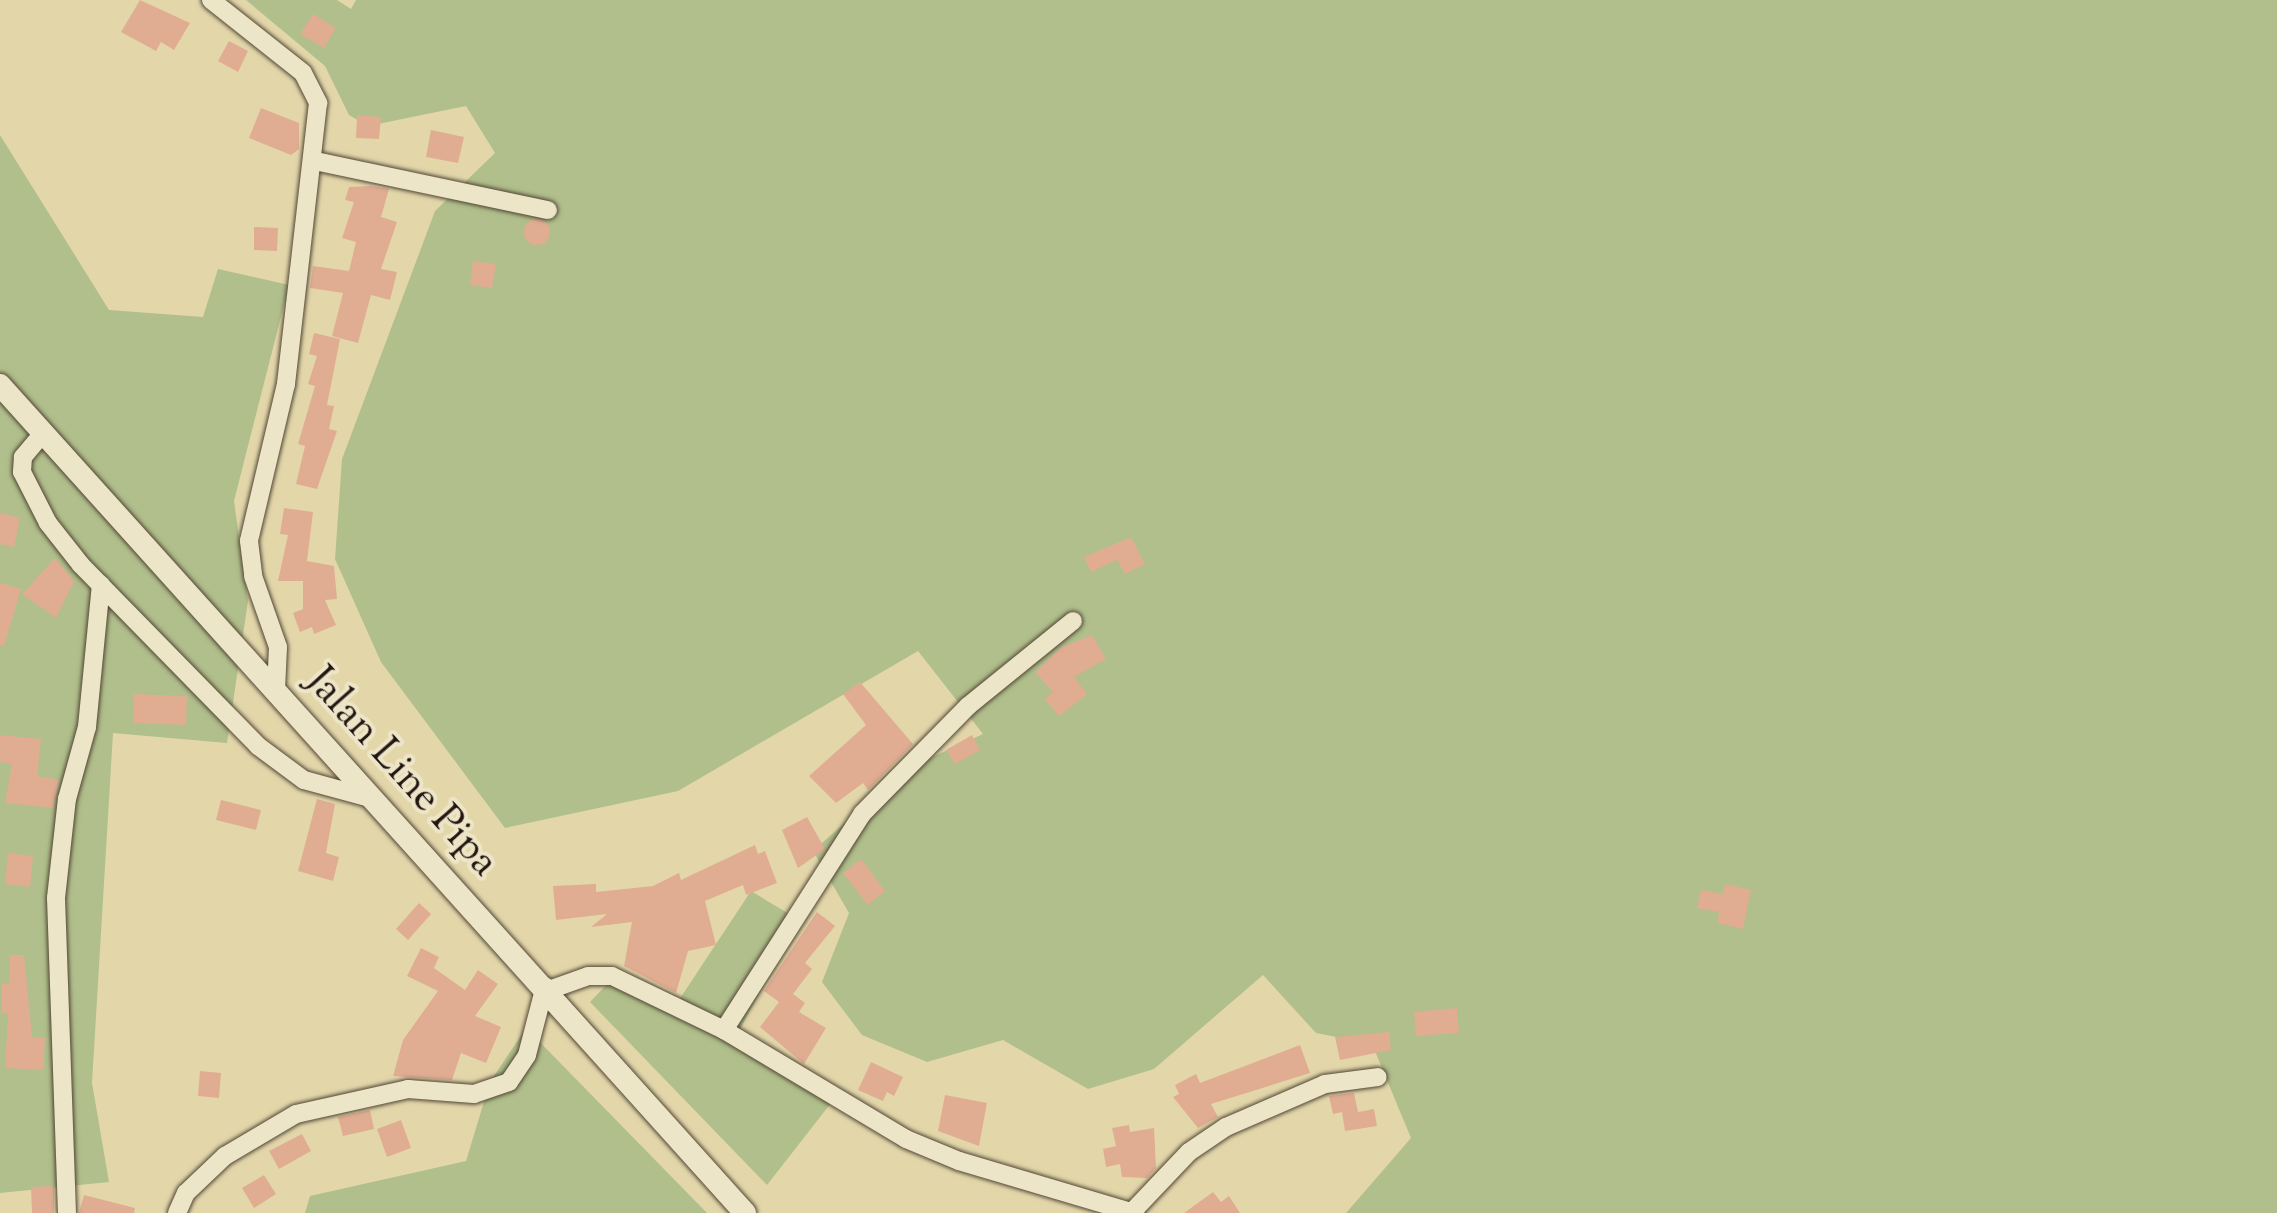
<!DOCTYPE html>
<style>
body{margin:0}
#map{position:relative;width:2277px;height:1213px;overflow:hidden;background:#e3d7aa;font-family:"Sorts Mill Goudy",serif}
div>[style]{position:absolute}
.green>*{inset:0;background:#b0bf8b}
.building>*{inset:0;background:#e0ad93}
.round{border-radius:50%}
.roads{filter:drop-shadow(0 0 2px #524636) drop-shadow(0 0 2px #524636)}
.minor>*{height:18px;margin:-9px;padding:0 9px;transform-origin:9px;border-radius:9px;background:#ede5c8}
.secondary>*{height:22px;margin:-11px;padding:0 11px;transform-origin:11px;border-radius:11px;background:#ede5c8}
span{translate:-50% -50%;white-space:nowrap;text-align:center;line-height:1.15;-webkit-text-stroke:8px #ede5c8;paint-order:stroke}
.street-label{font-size:42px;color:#221510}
</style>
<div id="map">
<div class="green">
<div style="clip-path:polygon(246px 0,337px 0,351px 9px,356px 0,2277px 0,2277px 1213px,1346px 1213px,1411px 1138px,1372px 1044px,1316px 1033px,1263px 975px,1154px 1069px,1088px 1089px,1003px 1040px,927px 1062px,862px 1035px,822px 982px,849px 913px,813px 851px,904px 770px,983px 734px,918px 651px,678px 791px,505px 828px,381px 662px,335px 559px,342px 459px,435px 211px,495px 153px,466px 106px,368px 126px,349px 115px,325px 66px)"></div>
<div style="clip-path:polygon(0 135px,109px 310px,203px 317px,218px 269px,289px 285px,234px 501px,248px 601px,227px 743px,113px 733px,92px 1083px,109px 1182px,0 1193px)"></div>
<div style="clip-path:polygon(751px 891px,799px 920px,739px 1031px,831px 1103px,767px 1185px,590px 1002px,616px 975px,677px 1003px)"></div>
<div style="clip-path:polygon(526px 1028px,707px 1213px,305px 1213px,310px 1196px,466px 1161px,490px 1082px)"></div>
</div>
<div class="building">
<div style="clip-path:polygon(140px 0,190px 23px,174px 50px,161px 42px,156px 51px,121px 32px)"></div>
<div style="clip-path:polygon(313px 14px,336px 28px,324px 48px,300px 34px)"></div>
<div style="clip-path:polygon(229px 41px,248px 51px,238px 72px,218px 61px)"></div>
<div style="clip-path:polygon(261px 108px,299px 123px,299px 149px,291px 155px,249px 138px)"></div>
<div style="clip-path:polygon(357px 115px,381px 117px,379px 139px,356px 138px)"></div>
<div style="clip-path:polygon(431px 130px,464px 137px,458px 163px,426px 157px)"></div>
<div style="clip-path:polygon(371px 186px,389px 189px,381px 217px,397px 222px,381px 269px,397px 272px,390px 300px,371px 295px,358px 343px,332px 336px,343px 293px,310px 288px,313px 266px,349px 271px,356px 242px,342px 238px,354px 202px,345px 200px,349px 187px)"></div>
<div class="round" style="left:524px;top:219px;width:26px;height:26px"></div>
<div style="clip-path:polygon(254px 227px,278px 228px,277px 251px,254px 250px)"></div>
<div style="clip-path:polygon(473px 261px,496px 264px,492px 288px,470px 285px)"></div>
<div style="clip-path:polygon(314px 333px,340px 339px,327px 405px,334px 406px,329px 429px,337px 431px,317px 489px,296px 484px,305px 446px,298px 444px,315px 386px,308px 384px,317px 356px,309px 354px)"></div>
<div style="clip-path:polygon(284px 508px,313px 512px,307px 561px,334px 566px,337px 599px,325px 600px,336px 625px,314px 634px,312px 627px,300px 632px,293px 613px,303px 609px,303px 581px,278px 581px,288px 535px,280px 534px)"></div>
<div style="clip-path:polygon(0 513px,20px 518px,14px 547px,0 544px)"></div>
<div style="clip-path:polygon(1131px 537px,1145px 564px,1125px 574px,1117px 560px,1091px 572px,1084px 557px)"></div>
<div style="clip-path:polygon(55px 558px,74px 581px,56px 618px,22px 594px)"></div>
<div style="clip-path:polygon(0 583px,21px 589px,4px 646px,0 645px)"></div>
<div style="clip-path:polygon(1092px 635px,1106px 659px,1074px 677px,1087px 694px,1059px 716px,1045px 699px,1053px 692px,1035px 672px,1062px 647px)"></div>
<div style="clip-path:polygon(860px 682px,913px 744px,868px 790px,863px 783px,836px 803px,809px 776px,866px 725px,843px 694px)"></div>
<div style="clip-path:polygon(134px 694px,187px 696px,186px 725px,133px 723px)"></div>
<div style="clip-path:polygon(0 735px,41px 739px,37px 776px,59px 780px,53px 808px,5px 803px,12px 764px,0 762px)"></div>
<div style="clip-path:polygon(972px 735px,980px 750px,955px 764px,946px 750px)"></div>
<div style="clip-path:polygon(317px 799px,335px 804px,326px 853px,339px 857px,333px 881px,298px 871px)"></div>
<div style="clip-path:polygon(221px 800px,261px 810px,256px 830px,216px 820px)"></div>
<div style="clip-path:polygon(807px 817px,825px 849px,798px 868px,782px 830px)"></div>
<div style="clip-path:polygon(755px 845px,758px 854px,765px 851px,777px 883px,746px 895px,743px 885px,705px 901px,716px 945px,688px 951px,676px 993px,624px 966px,632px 922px,591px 927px,607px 914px,556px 920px,553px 886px,596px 884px,596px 892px,653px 886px,679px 873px,681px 880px)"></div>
<div style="clip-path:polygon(8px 853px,33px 856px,30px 887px,5px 884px)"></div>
<div style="clip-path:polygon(861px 859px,885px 891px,868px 905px,843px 873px)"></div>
<div style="clip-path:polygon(1725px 884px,1751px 890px,1743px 929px,1717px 923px,1719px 912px,1697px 908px,1701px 890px,1723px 894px)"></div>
<div style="clip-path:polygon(419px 903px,431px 914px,408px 940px,396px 929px)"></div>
<div style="clip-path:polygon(817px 912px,835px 926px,805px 963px,812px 969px,793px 994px,805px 1003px,799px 1012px,826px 1028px,804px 1064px,760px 1027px,779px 1002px,764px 991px)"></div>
<div style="clip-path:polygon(421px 948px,439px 957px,434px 968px,465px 990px,478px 970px,498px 984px,475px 1016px,501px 1027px,486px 1063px,461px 1053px,452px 1080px,393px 1076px,403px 1040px,438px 991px,407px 976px)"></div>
<div style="clip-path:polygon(10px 955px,24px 955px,32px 1037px,45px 1038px,43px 1070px,5px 1068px,8px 1013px,2px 1013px,2px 984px,9px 984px)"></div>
<div style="clip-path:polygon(1457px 1008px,1459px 1033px,1416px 1036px,1414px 1012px)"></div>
<div style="clip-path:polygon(1389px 1032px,1391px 1050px,1340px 1060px,1335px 1037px)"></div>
<div style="clip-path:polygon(1300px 1045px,1310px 1073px,1211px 1104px,1218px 1117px,1198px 1128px,1173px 1097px,1179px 1094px,1175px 1085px,1196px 1074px,1200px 1083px)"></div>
<div style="clip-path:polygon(871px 1062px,903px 1077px,894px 1096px,887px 1092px,883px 1101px,858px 1090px)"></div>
<div style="clip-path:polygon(200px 1071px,221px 1073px,219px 1098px,198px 1096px)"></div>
<div style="clip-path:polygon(1354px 1093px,1358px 1112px,1374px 1109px,1377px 1126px,1345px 1131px,1342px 1112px,1333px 1114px,1329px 1096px)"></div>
<div style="clip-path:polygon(945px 1095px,987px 1103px,979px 1146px,938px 1131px)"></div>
<div style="clip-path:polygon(370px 1110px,374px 1129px,343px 1136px,338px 1117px)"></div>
<div style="clip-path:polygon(401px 1120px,411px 1148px,387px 1157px,377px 1129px)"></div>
<div style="clip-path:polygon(1129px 1125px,1130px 1132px,1154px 1128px,1156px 1168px,1147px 1178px,1122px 1177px,1120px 1164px,1106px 1167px,1103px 1149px,1116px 1146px,1112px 1128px)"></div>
<div style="clip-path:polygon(302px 1134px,311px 1151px,279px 1169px,269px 1151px)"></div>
<div style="clip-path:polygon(264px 1175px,276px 1194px,254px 1208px,242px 1188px)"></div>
<div style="clip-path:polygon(54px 1186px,54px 1213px,32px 1213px,31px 1187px)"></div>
<div style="clip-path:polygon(1213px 1192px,1221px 1202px,1229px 1196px,1240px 1213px,1184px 1213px)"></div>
<div style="clip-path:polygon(84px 1195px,135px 1208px,134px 1213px,79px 1213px)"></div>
</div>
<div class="roads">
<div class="minor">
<div style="left:211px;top:0;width:117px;rotate:38.4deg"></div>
<div style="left:303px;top:73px;width:34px;rotate:63deg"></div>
<div style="left:318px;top:103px;width:283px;rotate:96.5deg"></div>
<div style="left:286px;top:384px;width:161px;rotate:103.3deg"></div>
<div style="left:249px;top:541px;width:35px;rotate:83deg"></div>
<div style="left:253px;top:576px;width:75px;rotate:70.6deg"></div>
<div style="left:278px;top:647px;width:43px;rotate:92.7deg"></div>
<div style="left:315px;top:161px;width:238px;rotate:11.9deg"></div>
<div style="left:44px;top:432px;width:33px;rotate:130deg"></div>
<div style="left:23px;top:457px;width:15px;rotate:94deg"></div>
<div style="left:22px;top:472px;width:57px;rotate:63deg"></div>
<div style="left:48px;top:523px;width:53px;rotate:51.8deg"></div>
<div style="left:81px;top:565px;width:253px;rotate:45.6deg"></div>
<div style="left:258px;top:746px;width:57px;rotate:36.5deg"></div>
<div style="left:304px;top:780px;width:64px;rotate:15.3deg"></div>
<div style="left:549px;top:990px;width:41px;rotate:-19.7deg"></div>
<div style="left:588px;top:976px;width:24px"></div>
<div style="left:612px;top:976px;width:124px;rotate:25.7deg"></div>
<div style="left:724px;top:1030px;width:212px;rotate:30.9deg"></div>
<div style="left:906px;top:1139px;width:57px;rotate:22.5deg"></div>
<div style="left:959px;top:1161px;width:184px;rotate:16.5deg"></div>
<div style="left:724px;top:1030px;width:256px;rotate:-57.4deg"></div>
<div style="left:862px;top:814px;width:151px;rotate:-45.5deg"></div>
<div style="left:968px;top:706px;width:135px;rotate:-39deg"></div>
<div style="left:1133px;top:1211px;width:81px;rotate:-46.5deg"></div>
<div style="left:1189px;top:1152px;width:45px;rotate:-34deg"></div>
<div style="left:1226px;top:1127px;width:108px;rotate:-23.5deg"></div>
<div style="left:1325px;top:1084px;width:53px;rotate:-7.5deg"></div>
<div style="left:67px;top:1213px;width:315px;rotate:-92deg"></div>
<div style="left:56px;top:898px;width:100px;rotate:-83.7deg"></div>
<div style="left:67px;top:799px;width:75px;rotate:-74.5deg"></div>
<div style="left:87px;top:727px;width:143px;rotate:-84.4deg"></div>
<div style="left:177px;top:1213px;width:22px;rotate:-66deg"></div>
<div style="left:186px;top:1193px;width:54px;rotate:-43.5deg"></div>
<div style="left:225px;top:1156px;width:82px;rotate:-30.6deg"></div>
<div style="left:296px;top:1114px;width:115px;rotate:-12.6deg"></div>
<div style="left:408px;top:1089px;width:66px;rotate:4.3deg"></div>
<div style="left:474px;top:1094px;width:37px;rotate:-19deg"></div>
<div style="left:509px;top:1082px;width:32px;rotate:-56deg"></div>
<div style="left:527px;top:1055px;width:71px;rotate:-75.4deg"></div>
</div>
<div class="secondary">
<div style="left:0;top:385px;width:1114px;rotate:48.02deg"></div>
</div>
</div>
<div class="street-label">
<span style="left:401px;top:773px;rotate:48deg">Jalan Line Pipa</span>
</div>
</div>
